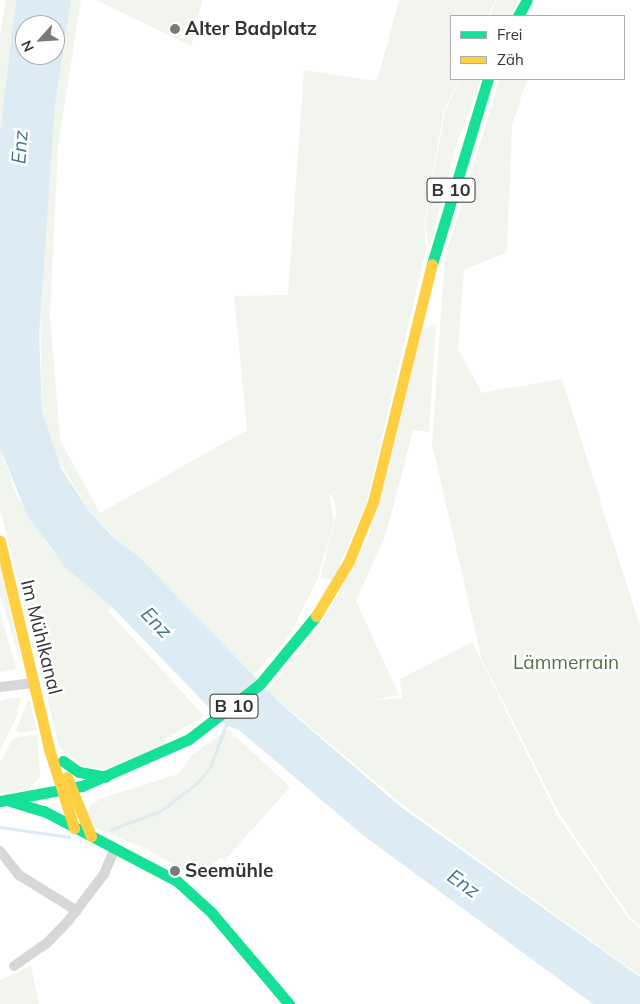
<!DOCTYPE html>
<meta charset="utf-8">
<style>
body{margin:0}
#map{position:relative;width:640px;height:1004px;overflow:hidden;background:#fff;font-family:Mulish,sans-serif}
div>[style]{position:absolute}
.green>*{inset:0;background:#f1f5ed}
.water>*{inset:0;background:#ddebf3}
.stream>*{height:3px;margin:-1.5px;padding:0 1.5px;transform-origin:1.5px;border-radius:1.5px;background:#ddebf3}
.street>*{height:10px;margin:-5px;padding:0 5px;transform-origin:5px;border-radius:5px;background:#d7d7d7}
.fast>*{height:11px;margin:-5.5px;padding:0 5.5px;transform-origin:5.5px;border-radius:5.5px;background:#16e098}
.slow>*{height:11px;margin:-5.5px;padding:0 5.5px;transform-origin:5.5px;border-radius:5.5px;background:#ffcf43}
.dots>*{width:14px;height:14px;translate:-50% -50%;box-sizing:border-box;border:2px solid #fff;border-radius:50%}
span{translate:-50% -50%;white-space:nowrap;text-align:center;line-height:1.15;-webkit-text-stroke:5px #fff;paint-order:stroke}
.shield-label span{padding:1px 4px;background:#fff;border:1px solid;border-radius:4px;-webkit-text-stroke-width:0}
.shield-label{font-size:18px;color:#333;font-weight:700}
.poi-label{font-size:19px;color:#333;font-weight:700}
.left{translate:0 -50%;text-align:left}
.street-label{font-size:19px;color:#333}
.park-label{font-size:19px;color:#56703f}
.water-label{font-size:20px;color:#3f7597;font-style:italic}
.legend{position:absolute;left:450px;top:15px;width:175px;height:65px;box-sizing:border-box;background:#fff;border:1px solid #adadad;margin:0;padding:6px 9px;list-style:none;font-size:15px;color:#333}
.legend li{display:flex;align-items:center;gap:10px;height:25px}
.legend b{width:25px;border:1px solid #adadad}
.north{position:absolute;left:15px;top:15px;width:50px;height:50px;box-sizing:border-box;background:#fff;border:1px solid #adadad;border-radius:50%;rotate:244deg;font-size:14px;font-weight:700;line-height:20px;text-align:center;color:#333}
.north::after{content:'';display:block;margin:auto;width:18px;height:22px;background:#7a7a7a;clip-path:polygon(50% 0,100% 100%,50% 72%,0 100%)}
</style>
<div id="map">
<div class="green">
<div style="clip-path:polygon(6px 0,16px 0,0 132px,0 35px)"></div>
<div style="clip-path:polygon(71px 0,81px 0,58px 146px,50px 314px,60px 440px,100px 513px,247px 430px,234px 296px,288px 295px,304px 70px,377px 81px,399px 0,496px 0,488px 16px,451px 16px,451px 79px,459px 79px,444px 110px,424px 223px,426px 249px,367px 502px,333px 580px,320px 578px,336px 516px,335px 503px,331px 495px,338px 490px,329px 495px,334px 521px,318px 578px,289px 636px,252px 677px,89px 511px,49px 444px,42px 411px,40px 305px,55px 105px)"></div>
<div style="clip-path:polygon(96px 0,202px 0,191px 46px)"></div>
<div style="clip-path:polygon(497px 0,519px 0,510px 16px,490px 16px)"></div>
<div style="clip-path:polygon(460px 79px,481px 79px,455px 149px,429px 249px,425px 224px,445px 111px)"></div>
<div style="clip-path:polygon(500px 79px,527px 79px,512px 125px,507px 252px,464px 270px,458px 349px,482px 393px,562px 379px,640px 627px,640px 926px,629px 916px,559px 813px,482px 660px,432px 444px,445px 257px)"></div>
<div style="clip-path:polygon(436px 324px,429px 432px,413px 430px,386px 534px,356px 601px,399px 695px,370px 701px,402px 698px,400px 679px,472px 642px,557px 815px,628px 918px,640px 928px,640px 976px,403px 805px,267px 691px,326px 617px,368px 538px,423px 329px)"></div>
<div style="clip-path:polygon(0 448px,17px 496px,51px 550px,112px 607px,107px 610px,204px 716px,165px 739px,167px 744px,105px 769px,84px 767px,59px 747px,0 508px)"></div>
<div style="clip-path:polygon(0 558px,23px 669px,0 595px)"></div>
<div style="clip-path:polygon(0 611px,16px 669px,0 672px)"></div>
<div style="clip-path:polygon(13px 697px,21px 698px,16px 718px,0 751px,0 701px)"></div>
<div style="clip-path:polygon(29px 699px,37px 730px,19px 733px,16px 730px)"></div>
<div style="clip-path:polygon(228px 729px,233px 734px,228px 742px,234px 735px,290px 787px,225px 860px,220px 858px,197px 878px,148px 850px,98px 829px,87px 818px,90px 805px,103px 798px,178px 774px,192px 755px)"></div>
<div style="clip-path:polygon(37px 734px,40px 777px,27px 790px,0 793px,0 763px,13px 738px)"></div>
<div style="clip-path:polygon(31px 966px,39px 1004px,0 1004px,0 980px)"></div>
</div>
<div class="water">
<div style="clip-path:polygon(evenodd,16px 0,71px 0,55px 105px,39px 335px,42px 411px,61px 468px,89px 511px,112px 536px,141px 559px,279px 702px,401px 807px,640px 977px,640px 1004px,593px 1004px,364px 836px,239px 730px,227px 726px,112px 607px,64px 566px,27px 515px,0 448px,0 132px,16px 0,25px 25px,55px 25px,55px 55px,25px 55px,25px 25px)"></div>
</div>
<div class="stream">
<div style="left:0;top:827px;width:70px;rotate:8.2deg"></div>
<div style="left:110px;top:830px;width:53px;rotate:-20.8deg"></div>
<div style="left:160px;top:811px;width:46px;rotate:-37.1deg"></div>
<div style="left:197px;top:783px;width:21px;rotate:-51deg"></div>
<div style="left:210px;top:767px;width:48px;rotate:-69.3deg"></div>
</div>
<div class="street">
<div style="left:0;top:687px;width:35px;rotate:-7deg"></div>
<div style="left:0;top:851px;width:31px;rotate:52deg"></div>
<div style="left:19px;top:875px;width:68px;rotate:31.8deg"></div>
<div style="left:14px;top:966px;width:39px;rotate:-35deg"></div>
<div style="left:46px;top:944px;width:33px;rotate:-46deg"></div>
<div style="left:69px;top:920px;width:58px;rotate:-52.7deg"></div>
<div style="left:104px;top:874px;width:28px;rotate:-67deg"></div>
</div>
<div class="fast">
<div style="left:518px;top:16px;width:18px;rotate:-61deg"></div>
<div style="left:432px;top:264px;width:193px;rotate:-73.2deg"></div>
<div style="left:63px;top:761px;width:19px;rotate:35deg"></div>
<div style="left:79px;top:772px;width:27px;rotate:10deg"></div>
<div style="left:7px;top:800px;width:39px;rotate:17deg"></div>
<div style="left:44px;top:811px;width:150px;rotate:27.8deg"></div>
<div style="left:177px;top:881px;width:46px;rotate:42.4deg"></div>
<div style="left:211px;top:912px;width:121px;rotate:49.7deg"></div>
<div style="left:0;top:801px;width:83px;rotate:-10.4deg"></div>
<div style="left:82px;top:786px;width:117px;rotate:-23.7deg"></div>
<div style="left:189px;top:739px;width:90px;rotate:-37.8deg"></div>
<div style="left:260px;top:684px;width:88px;rotate:-50.5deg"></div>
</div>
<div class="slow">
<div style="left:0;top:541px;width:214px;rotate:76.7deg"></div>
<div style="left:49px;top:749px;width:83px;rotate:72.4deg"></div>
<div style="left:316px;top:616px;width:64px;rotate:-59deg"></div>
<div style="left:349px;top:561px;width:64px;rotate:-67.9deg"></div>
<div style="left:373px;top:502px;width:245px;rotate:-76.1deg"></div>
<div style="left:67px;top:777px;width:64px;rotate:67.9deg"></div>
</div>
<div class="dots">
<div style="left:175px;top:29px;background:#7a7a7a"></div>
<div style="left:175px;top:871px;background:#7a7a7a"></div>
</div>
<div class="shield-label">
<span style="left:451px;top:190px">B 10</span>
<span style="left:234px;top:706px">B 10</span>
</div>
<div class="poi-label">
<span class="left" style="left:185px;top:29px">Alter Badplatz</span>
<span class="left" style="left:185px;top:871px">Seemühle</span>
</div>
<div class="street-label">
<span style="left:41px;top:637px;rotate:76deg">Im Mühlkanal</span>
</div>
<div class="park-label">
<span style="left:566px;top:663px">Lämmerrain</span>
</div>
<div class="water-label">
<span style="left:19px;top:147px;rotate:-86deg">Enz</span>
<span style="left:157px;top:622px;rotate:46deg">Enz</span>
<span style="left:464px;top:883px;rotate:35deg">Enz</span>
</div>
<ul class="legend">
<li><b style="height:6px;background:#16e098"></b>Frei</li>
<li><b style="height:6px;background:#ffcf43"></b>Zäh</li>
</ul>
<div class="north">N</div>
</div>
